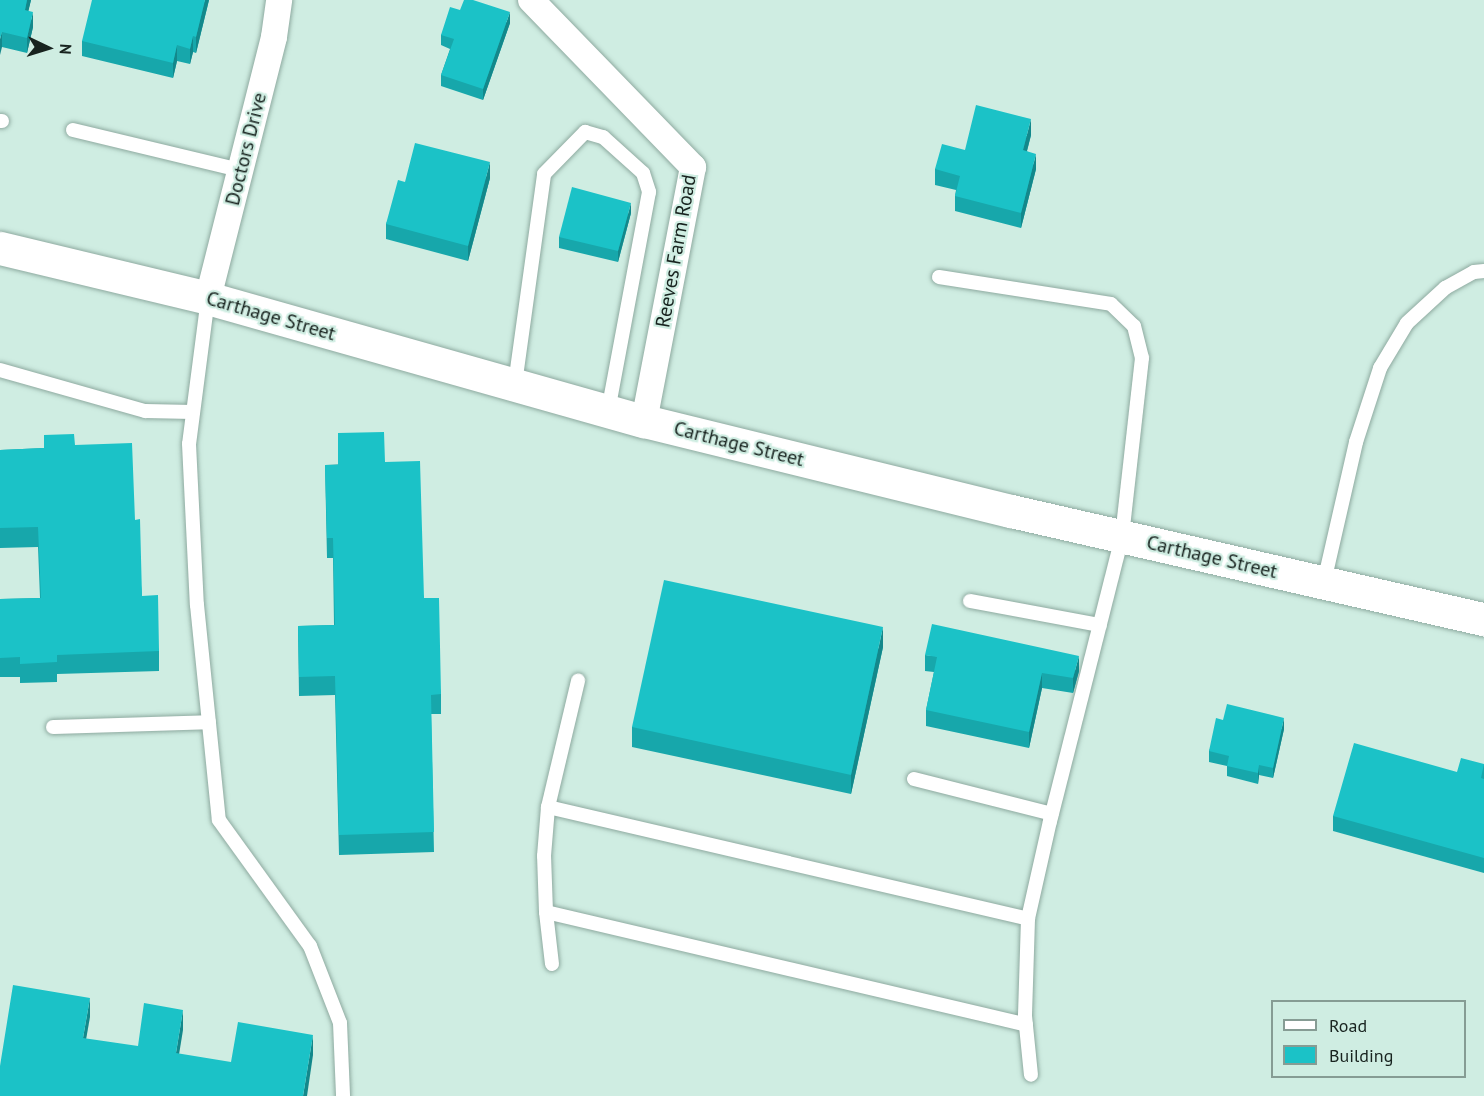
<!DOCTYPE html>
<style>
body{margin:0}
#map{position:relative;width:1484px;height:1096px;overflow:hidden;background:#cfede2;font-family:"PT Sans",sans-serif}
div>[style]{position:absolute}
.roads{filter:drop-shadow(0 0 2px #8eaaa0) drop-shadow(0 0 2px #8eaaa0)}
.service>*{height:14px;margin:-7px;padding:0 7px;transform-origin:7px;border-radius:7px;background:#fff}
.minor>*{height:26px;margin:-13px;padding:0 13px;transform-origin:13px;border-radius:13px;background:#fff}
.secondary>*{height:33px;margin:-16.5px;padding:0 16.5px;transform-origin:16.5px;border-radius:16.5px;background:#fff}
.wall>*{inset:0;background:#17a7ab}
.shaded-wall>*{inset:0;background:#13888b}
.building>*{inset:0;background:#1bc2c7}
span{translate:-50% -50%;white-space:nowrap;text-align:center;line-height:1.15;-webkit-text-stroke:4.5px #cfede2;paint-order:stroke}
.street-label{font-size:20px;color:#18231f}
.legend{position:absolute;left:1271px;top:1000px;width:195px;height:78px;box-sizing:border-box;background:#cfede2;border:2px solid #869c94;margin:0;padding:8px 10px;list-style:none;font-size:18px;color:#18231f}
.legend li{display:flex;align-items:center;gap:12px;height:30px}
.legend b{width:30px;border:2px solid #869c94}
.north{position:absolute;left:18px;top:18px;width:60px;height:60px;-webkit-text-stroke:4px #cfede2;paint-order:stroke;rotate:94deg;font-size:16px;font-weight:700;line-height:24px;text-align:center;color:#18231f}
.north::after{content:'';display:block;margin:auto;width:21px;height:27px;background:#18231f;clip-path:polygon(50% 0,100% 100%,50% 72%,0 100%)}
</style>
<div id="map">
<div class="roads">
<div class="service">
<div style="left:0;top:121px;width:2px"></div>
<div style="left:73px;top:130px;width:172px;rotate:13.5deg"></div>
<div style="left:939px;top:277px;width:174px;rotate:8.9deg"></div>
<div style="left:1111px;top:304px;width:32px;rotate:44deg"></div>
<div style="left:1134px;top:326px;width:33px;rotate:76deg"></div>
<div style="left:1142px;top:358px;width:180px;rotate:96.4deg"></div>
<div style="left:1122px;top:537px;width:293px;rotate:104.2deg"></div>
<div style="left:1050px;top:821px;width:100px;rotate:102.7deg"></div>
<div style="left:1028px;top:919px;width:97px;rotate:91.8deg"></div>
<div style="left:1025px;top:1016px;width:59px;rotate:84.2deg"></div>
<div style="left:208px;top:298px;width:147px;rotate:97.4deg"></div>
<div style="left:189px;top:444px;width:161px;rotate:87.2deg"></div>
<div style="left:197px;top:605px;width:216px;rotate:84.2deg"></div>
<div style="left:219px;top:820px;width:155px;rotate:54.2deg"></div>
<div style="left:310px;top:946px;width:83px;rotate:68.7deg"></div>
<div style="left:340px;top:1023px;width:73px;rotate:87.6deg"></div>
<div style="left:0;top:370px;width:151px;rotate:15.8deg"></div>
<div style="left:145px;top:411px;width:48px;rotate:1.2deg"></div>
<div style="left:515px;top:384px;width:212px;rotate:-82.1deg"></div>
<div style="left:544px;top:174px;width:59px;rotate:-45.7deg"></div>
<div style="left:585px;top:132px;width:19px;rotate:16deg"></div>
<div style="left:603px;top:137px;width:54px;rotate:42deg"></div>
<div style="left:643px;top:173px;width:20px;rotate:72deg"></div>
<div style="left:649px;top:192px;width:223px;rotate:100.6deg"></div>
<div style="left:1324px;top:582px;width:144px;rotate:-77.1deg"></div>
<div style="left:1356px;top:442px;width:78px;rotate:-72deg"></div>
<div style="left:1380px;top:368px;width:52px;rotate:-59deg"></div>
<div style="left:1407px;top:323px;width:52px;rotate:-42.6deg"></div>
<div style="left:1445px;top:288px;width:33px;rotate:-29deg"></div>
<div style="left:1474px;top:272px;width:10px;rotate:-6deg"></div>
<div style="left:970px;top:601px;width:132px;rotate:10.5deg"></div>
<div style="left:53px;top:727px;width:156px;rotate:-1.8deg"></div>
<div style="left:914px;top:779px;width:142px;rotate:14.2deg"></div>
<div style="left:548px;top:807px;width:493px;rotate:13.1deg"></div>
<div style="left:546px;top:912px;width:493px;rotate:13.2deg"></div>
<div style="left:552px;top:964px;width:52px;rotate:-96.6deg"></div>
<div style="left:546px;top:912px;width:56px;rotate:-92deg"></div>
<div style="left:544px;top:856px;width:49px;rotate:-85.3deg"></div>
<div style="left:548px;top:807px;width:130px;rotate:-76.6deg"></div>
</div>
<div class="minor">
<div style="left:531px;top:0;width:233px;rotate:45.9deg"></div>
<div style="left:693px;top:167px;width:259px;rotate:100.9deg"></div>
<div style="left:208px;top:298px;width:269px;rotate:-75.8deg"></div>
<div style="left:274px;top:37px;width:37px;rotate:-82deg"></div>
</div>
<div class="secondary">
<div style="left:0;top:248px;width:214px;rotate:13.5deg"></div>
<div style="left:208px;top:298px;width:453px;rotate:15.8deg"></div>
<div style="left:644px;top:421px;width:378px;rotate:13.8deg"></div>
<div style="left:1011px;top:511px;width:485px;rotate:12.9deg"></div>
</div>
</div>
<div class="wall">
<div style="clip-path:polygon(0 0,31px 0,28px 11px,33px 27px,27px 53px,2px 47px)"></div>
<div style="clip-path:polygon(209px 0,196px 53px,193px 52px,190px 64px,177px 61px,173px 78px,82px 56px,82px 41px)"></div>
<div style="clip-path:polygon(460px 10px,510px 23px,483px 100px,441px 86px,441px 75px,450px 49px,441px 45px,441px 35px)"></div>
<div style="clip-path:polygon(1031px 135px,1027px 151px,1036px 169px,1021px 228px,955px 211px,955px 196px,956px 190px,935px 185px,935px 169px,965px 150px)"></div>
<div style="clip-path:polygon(490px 178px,468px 261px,386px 239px,386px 224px,405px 182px)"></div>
<div style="clip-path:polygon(631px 213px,618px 262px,559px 248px,559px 237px)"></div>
<div style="clip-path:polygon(75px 445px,135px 520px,142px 596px,159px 651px,159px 671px,57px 674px,57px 682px,20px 683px,20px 677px,0 677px,0 599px,40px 598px,38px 547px,0 548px,0 450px,44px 448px)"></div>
<div style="clip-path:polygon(385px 462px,424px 598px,441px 694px,441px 714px,431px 714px,434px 852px,339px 855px,335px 695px,299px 696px,298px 626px,334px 625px,333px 558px,327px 558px,325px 465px)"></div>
<div style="clip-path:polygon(883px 647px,851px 794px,632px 747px,632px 727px)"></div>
<div style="clip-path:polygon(925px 655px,1079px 671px,1073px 693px,1042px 688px,1029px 748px,926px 726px,926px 710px,934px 672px,925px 671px)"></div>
<div style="clip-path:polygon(1223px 720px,1284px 729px,1273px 778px,1259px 775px,1258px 784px,1227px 776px,1227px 766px,1209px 762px,1209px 751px)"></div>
<div style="clip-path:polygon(1484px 764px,1484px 873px,1333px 831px,1333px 816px,1457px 772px)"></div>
</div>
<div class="shaded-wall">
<div style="clip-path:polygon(27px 0,31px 0,25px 26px,25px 10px)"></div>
<div style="clip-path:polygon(205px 0,209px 0,196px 53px,196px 37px)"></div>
<div style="clip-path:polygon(33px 12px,33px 27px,27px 53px,27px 38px)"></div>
<div style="clip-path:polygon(510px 12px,510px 23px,483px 100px,483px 89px)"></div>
<div style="clip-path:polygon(2px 32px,2px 47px,0 55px,0 39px)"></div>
<div style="clip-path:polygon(193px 36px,193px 52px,190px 64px,190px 49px)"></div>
<div style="clip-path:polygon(177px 45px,177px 61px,173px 78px,173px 63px)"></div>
<div style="clip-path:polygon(1031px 119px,1031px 135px,1023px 166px,1023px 150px)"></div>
<div style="clip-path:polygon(1036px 154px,1036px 169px,1021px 228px,1021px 213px)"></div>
<div style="clip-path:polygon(490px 162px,490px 178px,468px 261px,468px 246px)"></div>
<div style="clip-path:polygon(631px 203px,631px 213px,618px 262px,618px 251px)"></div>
<div style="clip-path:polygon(883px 627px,883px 647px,851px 794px,851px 775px)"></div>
<div style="clip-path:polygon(1079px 656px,1079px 671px,1073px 693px,1073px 678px)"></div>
<div style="clip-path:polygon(1042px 673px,1042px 688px,1029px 748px,1029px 732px)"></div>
<div style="clip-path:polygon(1284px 718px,1284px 729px,1273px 778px,1273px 768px)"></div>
<div style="clip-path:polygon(1259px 765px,1259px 775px,1258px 784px,1258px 773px)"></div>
<div style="clip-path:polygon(90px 998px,90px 1017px,83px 1057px,83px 1038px)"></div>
<div style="clip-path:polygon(183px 1010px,183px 1030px,176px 1073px,176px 1053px)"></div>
<div style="clip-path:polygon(313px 1035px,313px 1055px,307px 1096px,303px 1096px)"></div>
</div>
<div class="building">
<div style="clip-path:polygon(0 0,27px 0,25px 10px,33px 12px,27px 38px,2px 32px,0 39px)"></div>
<div style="clip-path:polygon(92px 0,205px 0,196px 37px,193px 36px,190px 49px,177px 45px,173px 63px,82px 41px)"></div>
<div style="clip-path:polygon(464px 0,473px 0,510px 12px,483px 89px,441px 75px,454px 39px,441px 35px,450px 7px,460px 10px)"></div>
<div style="clip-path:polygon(976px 105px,1031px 119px,1023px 150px,1036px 154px,1021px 213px,955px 196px,960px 176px,935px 169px,942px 144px,965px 150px)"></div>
<div style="clip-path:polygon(415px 143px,490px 162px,468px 246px,386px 224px,398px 180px,405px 182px)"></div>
<div style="clip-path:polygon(572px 187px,631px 203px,618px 251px,559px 237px)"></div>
<div style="clip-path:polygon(384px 432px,385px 462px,420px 461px,424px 598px,439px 598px,441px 694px,431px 695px,434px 832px,339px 835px,335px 676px,299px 677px,298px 626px,335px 625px,333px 538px,327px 538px,325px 465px,338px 465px,338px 433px)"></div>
<div style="clip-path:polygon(74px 434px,75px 445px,132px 443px,135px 520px,140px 519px,142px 596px,158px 595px,159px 651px,57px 655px,57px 662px,20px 664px,20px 657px,0 658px,0 599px,41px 598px,38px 527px,0 528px,0 450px,44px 448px,44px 435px)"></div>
<div style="clip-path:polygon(664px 580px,883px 627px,851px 775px,632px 727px)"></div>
<div style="clip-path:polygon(932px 624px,1079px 656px,1073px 678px,1042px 673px,1029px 732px,926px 710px,937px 657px,925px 655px)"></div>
<div style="clip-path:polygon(1227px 704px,1284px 718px,1273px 768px,1259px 765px,1258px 773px,1227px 766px,1229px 756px,1209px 751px,1216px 718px,1223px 720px)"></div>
<div style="clip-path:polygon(1354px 743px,1457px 772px,1461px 758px,1484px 764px,1481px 778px,1484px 779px,1484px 858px,1333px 816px)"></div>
<div style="clip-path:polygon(13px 985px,90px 998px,83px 1038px,138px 1046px,144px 1003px,183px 1010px,176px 1053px,231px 1062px,238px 1022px,313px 1035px,303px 1096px,0 1096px,0 1066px)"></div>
</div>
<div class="street-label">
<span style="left:246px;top:149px;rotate:-76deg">Doctors Drive</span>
<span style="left:676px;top:251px;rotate:-80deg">Reeves Farm Road</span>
<span style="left:271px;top:316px;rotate:16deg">Carthage Street</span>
<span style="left:739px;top:444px;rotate:14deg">Carthage Street</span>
<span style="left:1212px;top:557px;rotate:13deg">Carthage Street</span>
</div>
<ul class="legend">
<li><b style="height:8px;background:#fff"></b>Road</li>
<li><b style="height:16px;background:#1bc2c7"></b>Building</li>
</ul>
<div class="north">N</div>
</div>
